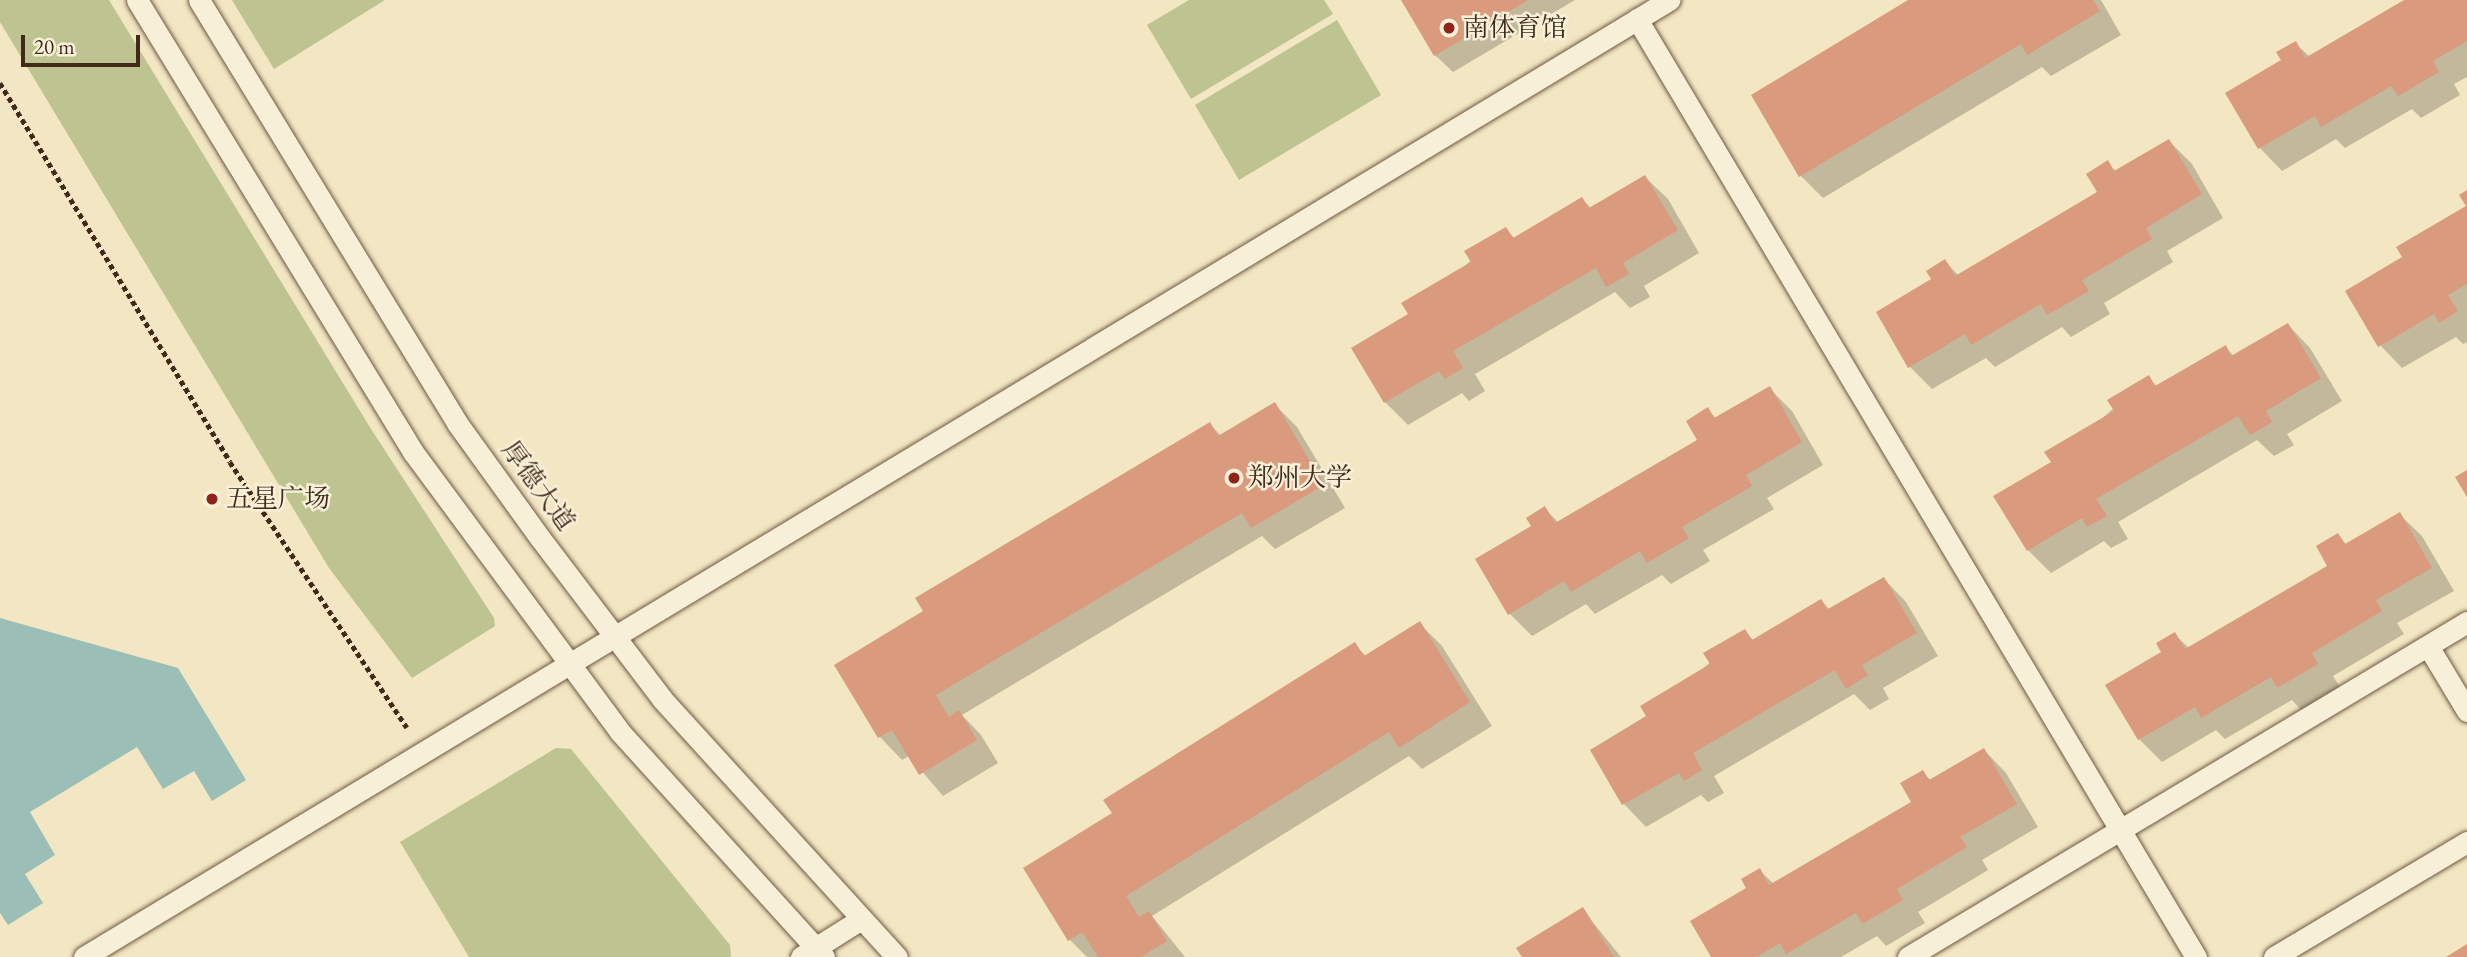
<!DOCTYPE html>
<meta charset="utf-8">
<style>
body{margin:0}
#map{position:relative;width:2467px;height:957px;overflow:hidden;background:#f3e6c2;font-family:"EB Garamond","Noto Serif SC",serif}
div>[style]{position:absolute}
.green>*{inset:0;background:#bdc492}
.water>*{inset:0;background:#9bbfb6}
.shadow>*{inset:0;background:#0003}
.building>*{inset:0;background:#d99a7d}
.path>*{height:4.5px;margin-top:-2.25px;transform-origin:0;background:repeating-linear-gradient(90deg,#412a1a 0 5px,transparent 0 8.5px)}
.roads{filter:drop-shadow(0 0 2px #6e5944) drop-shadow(0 0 2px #6e5944)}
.lane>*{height:21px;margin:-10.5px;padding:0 10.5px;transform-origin:10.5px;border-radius:10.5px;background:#f7efd7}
.dots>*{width:19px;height:19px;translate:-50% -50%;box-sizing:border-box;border:4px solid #f7efd7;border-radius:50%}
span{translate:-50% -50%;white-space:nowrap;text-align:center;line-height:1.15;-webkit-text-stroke:5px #f7efd7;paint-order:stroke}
.poi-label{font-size:26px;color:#412a1a}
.left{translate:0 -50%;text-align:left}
.street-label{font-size:26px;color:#412a1a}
.scale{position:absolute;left:21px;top:35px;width:119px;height:32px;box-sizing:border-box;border:4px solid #412a1a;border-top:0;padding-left:9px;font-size:21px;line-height:24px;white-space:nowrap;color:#412a1a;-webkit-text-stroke:5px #f7efd7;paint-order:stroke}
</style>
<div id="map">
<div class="green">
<div style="clip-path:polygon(0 0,109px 0,371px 429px,494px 618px,495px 626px,412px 678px,329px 568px,0 22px)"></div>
<div style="clip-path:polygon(232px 0,385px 0,274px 69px)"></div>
<div style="clip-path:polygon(1189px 0,1324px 0,1333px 14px,1191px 99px,1147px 25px)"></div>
<div style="clip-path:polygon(1337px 20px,1381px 95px,1239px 180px,1195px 105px)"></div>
<div style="clip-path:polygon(556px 748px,571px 749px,730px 945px,731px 957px,469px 957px,400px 842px)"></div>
</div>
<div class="water">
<div style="clip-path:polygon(0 618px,178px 668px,246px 780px,212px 801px,194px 771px,163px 789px,137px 747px,30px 812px,55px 855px,25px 874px,43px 903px,8px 925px,0 913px)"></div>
</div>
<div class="shadow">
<div style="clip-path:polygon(1403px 0,1575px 0,1453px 72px,1435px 55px)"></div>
<div style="clip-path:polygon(1911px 0,2101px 0,2121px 35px,2051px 76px,2042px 67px,1823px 198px,1801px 176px)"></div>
<div style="clip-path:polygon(2407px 0,2467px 0,2467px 77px,2454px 84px,2460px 95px,2421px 118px,2412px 109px,2345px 148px,2336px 139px,2282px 171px,2260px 148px,2228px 94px,2284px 61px,2295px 43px,2310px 57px)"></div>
<div style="clip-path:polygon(2169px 141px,2192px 164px,2223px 218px,2167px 251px,2173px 262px,2104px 303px,2110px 314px,2071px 337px,2062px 327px,1995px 367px,1986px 358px,1932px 389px,1909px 366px,1934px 279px,1945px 261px,1959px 276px,2099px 193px,2107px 163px,2117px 172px)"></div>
<div style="clip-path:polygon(1645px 177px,1668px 199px,1699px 253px,1644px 286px,1650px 297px,1630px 308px,1615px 292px,1475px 374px,1485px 391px,1469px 401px,1462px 393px,1408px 425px,1385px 402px,1410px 315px,1506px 229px,1515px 239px,1582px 199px,1592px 209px)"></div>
<div style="clip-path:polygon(2467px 207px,2467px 342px,2463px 344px,2456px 337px,2402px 368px,2380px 345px,2405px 258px)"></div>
<div style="clip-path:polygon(2288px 325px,2310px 348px,2342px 401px,2287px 434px,2294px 445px,2274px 456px,2257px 440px,2118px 522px,2128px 539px,2111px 548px,2104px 541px,2051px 573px,2028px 550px,2053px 463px,2148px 377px,2158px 387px,2225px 347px,2234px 356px)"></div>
<div style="clip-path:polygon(1769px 388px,1792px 411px,1823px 465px,1767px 498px,1774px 509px,1703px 550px,1710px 561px,1671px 584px,1662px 575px,1595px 614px,1586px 604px,1532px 636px,1510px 614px,1534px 527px,1545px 509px,1559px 523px,1699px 440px,1708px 410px,1717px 419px)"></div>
<div style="clip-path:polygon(1274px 404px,1297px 427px,1345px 508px,1275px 549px,1262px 536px,962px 715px,981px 735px,998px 763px,943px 796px,909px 756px,902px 760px,880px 737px,837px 665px,926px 612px,1210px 424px,1221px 436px)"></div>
<div style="clip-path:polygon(2399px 514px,2422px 536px,2454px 591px,2397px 623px,2404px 634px,2333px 676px,2340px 687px,2301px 710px,2292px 700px,2225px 739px,2216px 730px,2162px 762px,2139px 739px,2164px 652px,2175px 635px,2189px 648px,2330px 566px,2338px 536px,2347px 545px)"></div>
<div style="clip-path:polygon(1884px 579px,1906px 602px,1938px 656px,1883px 688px,1889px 699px,1870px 710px,1854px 694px,1714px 776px,1724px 793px,1708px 802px,1701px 795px,1646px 827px,1624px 804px,1592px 750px,1649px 717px,1745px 631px,1754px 641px,1821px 601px,1830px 610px)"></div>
<div style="clip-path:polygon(1419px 623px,1442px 646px,1492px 726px,1422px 769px,1409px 756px,1152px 916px,1185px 957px,1087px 957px,1070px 940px,1114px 813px,1354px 645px,1366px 656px)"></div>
<div style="clip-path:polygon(1984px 750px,2006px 773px,2038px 827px,1982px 860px,1988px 870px,1918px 912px,1925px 923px,1886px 946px,1877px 936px,1841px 957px,1713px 957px,1760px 871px,1774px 884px,1914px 803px,1922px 772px,1932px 781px)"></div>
<div style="clip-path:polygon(1582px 909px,1621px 957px,1524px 957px)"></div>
</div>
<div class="building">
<div style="clip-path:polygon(1401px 0,1528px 0,1434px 56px)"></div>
<div style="clip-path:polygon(1908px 0,2093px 0,2100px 11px,2027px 55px,2021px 44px,1799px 177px,1751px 95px)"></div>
<div style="clip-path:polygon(2404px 0,2467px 0,2467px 41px,2433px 61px,2439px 72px,2398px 96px,2391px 86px,2321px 127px,2315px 116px,2258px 149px,2225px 93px,2281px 60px,2276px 52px,2296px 41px,2305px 58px)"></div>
<div style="clip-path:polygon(2169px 139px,2202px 194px,2146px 228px,2152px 239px,2082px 280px,2089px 291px,2047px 315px,2041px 304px,1971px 345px,1965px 334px,1908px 368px,1876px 312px,1931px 279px,1926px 271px,1945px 259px,1955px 276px,2097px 192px,2086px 174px,2108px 160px,2114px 171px)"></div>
<div style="clip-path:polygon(1645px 175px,1678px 230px,1623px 263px,1629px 274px,1606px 287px,1596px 268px,1453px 351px,1463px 368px,1445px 379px,1439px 371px,1384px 403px,1351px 348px,1408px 314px,1401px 303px,1471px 262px,1464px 251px,1506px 227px,1513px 238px,1582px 197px,1589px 208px)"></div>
<div style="clip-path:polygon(2467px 190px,2467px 284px,2448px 295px,2458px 311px,2439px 323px,2434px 314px,2378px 347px,2345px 291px,2402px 257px,2396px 247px,2466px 206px,2459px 195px)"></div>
<div style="clip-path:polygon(2288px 323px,2321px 378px,2266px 411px,2272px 422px,2250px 435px,2238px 416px,2096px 499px,2107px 516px,2087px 527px,2082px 518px,2027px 551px,1993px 496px,2051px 462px,2044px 452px,2114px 411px,2107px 400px,2149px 375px,2155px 386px,2226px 345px,2231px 356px)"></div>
<div style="clip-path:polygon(1770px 386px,1802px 442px,1746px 475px,1752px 486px,1682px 527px,1689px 538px,1647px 563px,1640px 551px,1571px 592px,1564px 581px,1508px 615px,1475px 559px,1531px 526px,1526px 518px,1545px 506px,1555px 523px,1697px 440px,1686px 421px,1708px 407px,1714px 418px)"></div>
<div style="clip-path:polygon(1275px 402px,1324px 485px,1251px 528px,1242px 513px,936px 695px,949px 717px,959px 710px,977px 740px,919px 775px,892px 730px,878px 738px,834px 665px,923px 611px,915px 598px,1210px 422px,1218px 436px)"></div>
<div style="clip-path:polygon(2467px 470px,2467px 497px,2455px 477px)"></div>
<div style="clip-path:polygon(2400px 512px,2432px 568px,2376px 600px,2382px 611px,2312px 653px,2318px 664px,2277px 688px,2271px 677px,2201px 718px,2195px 707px,2138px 740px,2105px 685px,2161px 652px,2156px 643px,2175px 632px,2185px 649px,2327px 566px,2316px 546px,2338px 533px,2345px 544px)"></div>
<div style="clip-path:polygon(1884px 577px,1917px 633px,1862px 665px,1868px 675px,1846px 689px,1835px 670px,1693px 753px,1702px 770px,1684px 781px,1679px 773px,1622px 805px,1590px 750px,1646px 716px,1640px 706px,1710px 664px,1703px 653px,1745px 629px,1752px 640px,1821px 599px,1828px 609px)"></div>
<div style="clip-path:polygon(1420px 621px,1470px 702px,1399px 748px,1389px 732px,1126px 896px,1139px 917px,1149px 911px,1167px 941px,1141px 957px,1098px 957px,1082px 932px,1068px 941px,1023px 868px,1112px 813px,1103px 800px,1355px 642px,1364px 656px)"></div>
<div style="clip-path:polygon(1984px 748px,2017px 804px,1960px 837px,1967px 847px,1897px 889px,1903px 900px,1862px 924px,1856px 913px,1786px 954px,1780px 943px,1756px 957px,1711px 957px,1690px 921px,1746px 888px,1741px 879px,1760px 868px,1769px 885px,1911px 802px,1900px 783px,1923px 770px,1929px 780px)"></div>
<div style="clip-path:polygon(1583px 907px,1614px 957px,1522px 957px,1516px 948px)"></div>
<div style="clip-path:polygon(2467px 944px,2467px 957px,2446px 957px)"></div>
</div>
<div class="path">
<div style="left:0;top:83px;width:443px;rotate:58.7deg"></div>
<div style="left:230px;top:462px;width:319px;rotate:56.3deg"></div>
</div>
<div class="roads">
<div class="lane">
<div style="left:137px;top:0;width:530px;rotate:58.59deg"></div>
<div style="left:413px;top:452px;width:348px;rotate:53.5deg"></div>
<div style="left:620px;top:732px;width:304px;rotate:47.8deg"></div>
<div style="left:199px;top:0;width:495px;rotate:58.6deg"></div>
<div style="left:457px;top:423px;width:142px;rotate:54.2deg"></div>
<div style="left:540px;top:538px;width:202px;rotate:52.8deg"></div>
<div style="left:662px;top:699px;width:349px;rotate:47.7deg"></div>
<div style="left:1637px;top:19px;width:1092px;rotate:59.21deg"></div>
<div style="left:2428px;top:646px;width:76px;rotate:59deg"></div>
<div style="left:84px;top:957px;width:1852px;rotate:-31.12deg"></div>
<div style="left:801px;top:957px;width:71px;rotate:-32.3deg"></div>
<div style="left:1908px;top:957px;width:652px;rotate:-30.93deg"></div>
<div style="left:2274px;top:957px;width:225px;rotate:-30.8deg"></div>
</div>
</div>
<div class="dots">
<div style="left:1449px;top:28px;background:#8f2418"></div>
<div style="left:1234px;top:478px;background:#8f2418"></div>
<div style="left:212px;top:499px;background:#8f2418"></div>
</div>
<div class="poi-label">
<span class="left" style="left:1463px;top:28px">南体育馆</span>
<span class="left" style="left:1248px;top:478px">郑州大学</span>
<span class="left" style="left:226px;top:499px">五星广场</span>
</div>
<div class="street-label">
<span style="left:538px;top:486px;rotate:54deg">厚德大道</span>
</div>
<div class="scale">20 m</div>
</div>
